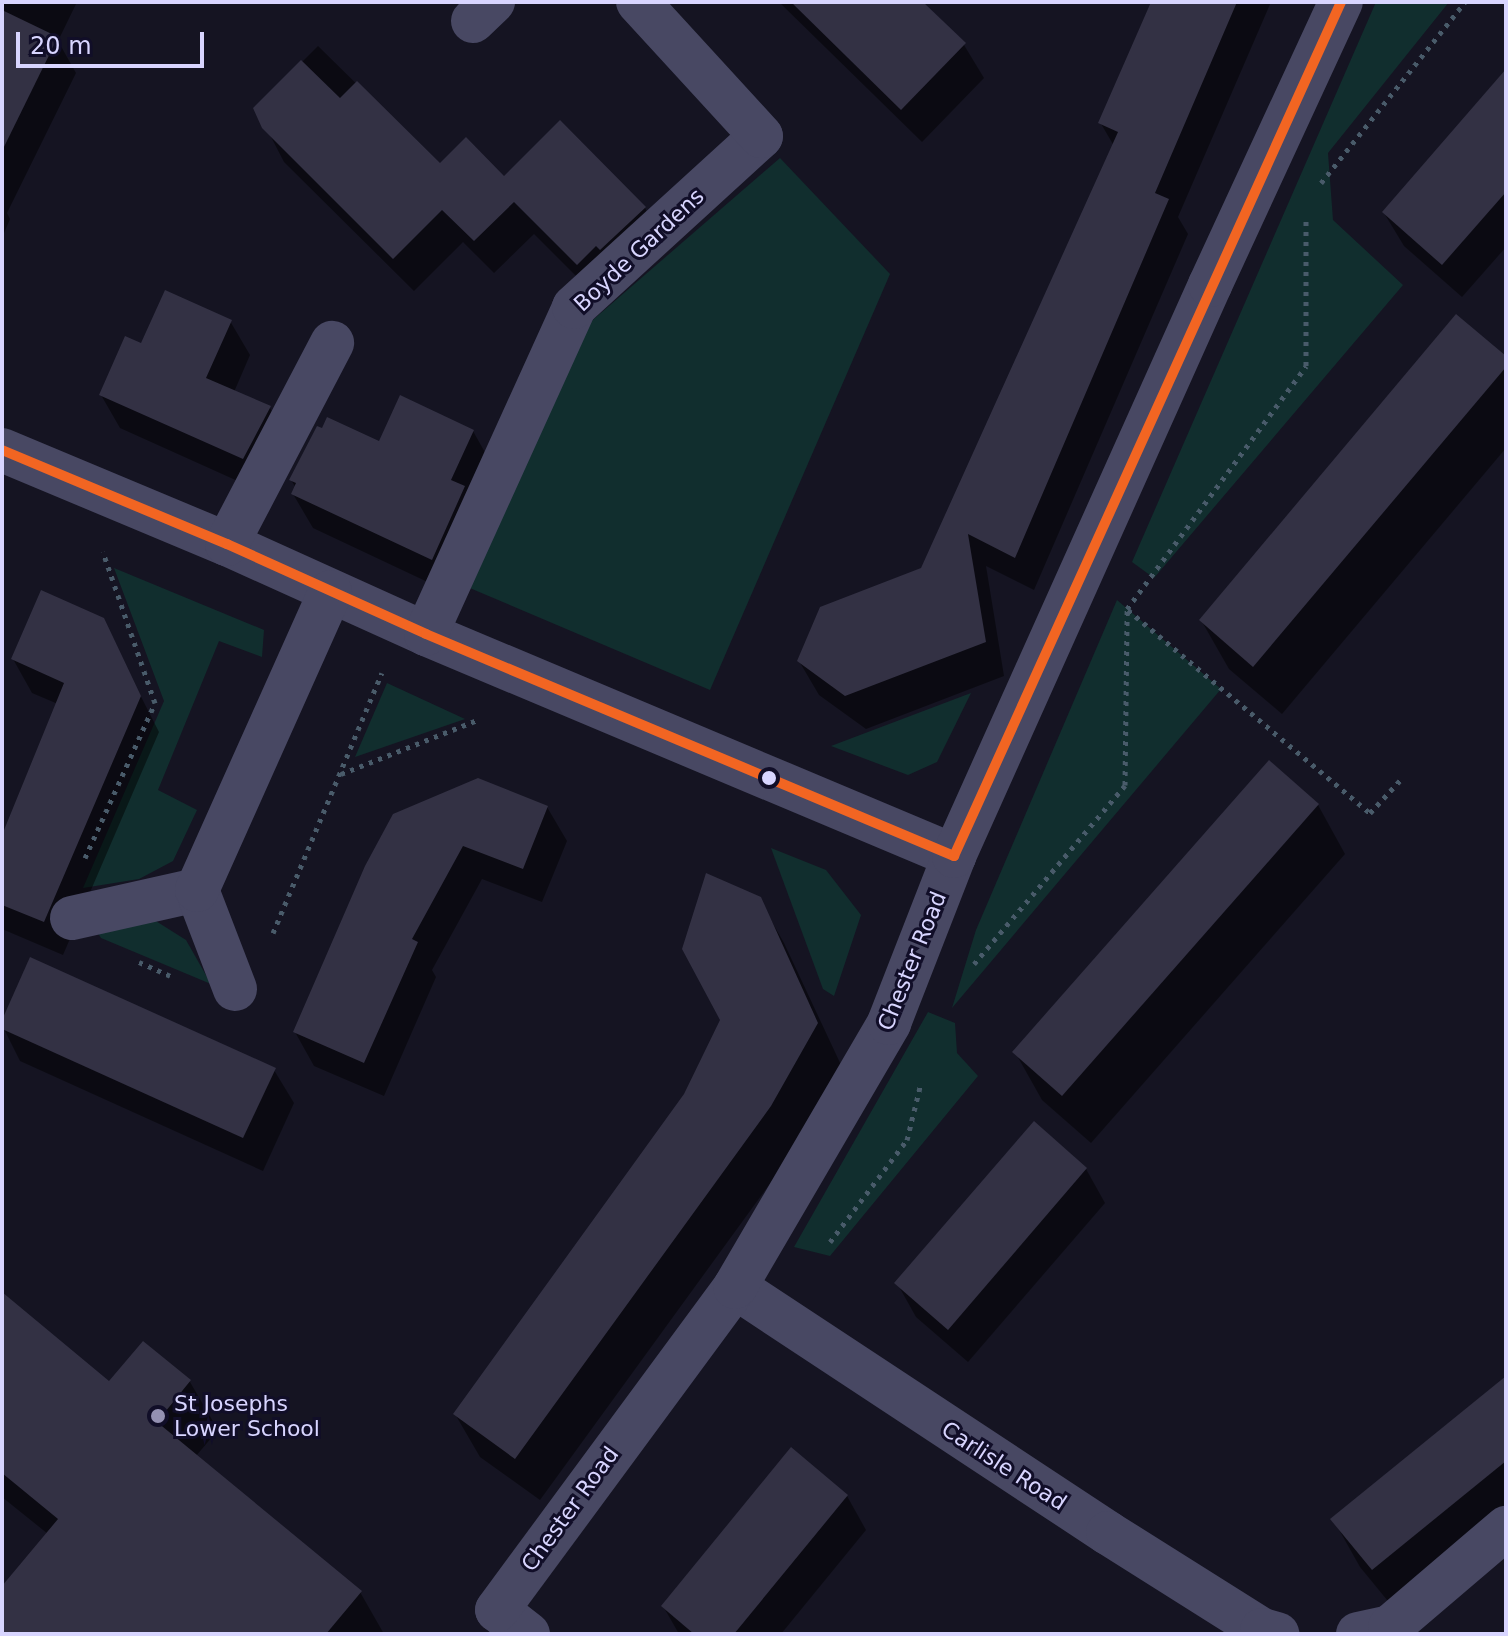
<!DOCTYPE html>
<style>
body{margin:0}
#map{position:relative;width:1508px;height:1636px;overflow:hidden;background:#151422;font-family:"DejaVu Sans",sans-serif}
div>[style]{position:absolute}
.green>*{inset:0;background:#112e2e}
.shadow>*{inset:0;background:#0007}
.building>*{inset:0;background:#333144}
.path>*{height:5px;margin-top:-2.5px;transform-origin:0;background:repeating-linear-gradient(90deg,#495b6a 0 4px,transparent 0 10px)}
.minor>*{height:44px;margin:-22px;padding:0 22px;transform-origin:22px;border-radius:22px;background:#484863}
.bus-1>*{height:10px;margin:-5px;padding:0 5px;transform-origin:5px;border-radius:5px;background:#f26522}
.dots>*{width:22px;height:22px;translate:-50% -50%;box-sizing:border-box;border:4px solid #110e28;border-radius:50%}
span{translate:-50% -50%;white-space:nowrap;text-align:center;line-height:1.15;-webkit-text-stroke:6px #110e28;paint-order:stroke}
.street-label{font-size:22px;color:#d8d5ff}
.poi-label{font-size:22px;color:#d8d5ff}
.left{translate:0 -50%;text-align:left}
.frame{position:absolute;inset:0;border:4px solid #d8d5ff;pointer-events:none}
.scale{position:absolute;left:16px;top:32px;width:188px;height:36px;box-sizing:border-box;border:4px solid #d8d5ff;border-top:0;padding-left:10px;font-size:24px;line-height:28px;white-space:nowrap;color:#d8d5ff;-webkit-text-stroke:6px #110e28;paint-order:stroke}
</style>
<div id="map">
<div class="green">
<div style="clip-path:polygon(1376px 2px,1449px 2px,1328px 153px,1333px 220px,1403px 285px,1154px 578px,1132px 562px)"></div>
<div style="clip-path:polygon(780px 158px,890px 274px,710px 690px,465px 586px,587px 325px)"></div>
<div style="clip-path:polygon(114px 568px,264px 630px,262px 657px,219px 641px,158px 790px,197px 810px,173px 861px,139px 879px,83px 888px,164px 701px)"></div>
<div style="clip-path:polygon(1117px 600px,1221px 689px,952px 1008px,976px 930px)"></div>
<div style="clip-path:polygon(387px 683px,465px 719px,355px 757px)"></div>
<div style="clip-path:polygon(971px 693px,937px 762px,908px 775px,831px 746px)"></div>
<div style="clip-path:polygon(771px 848px,826px 870px,861px 915px,834px 996px,823px 989px)"></div>
<div style="clip-path:polygon(151px 918px,186px 940px,211px 984px,101px 938px,96px 930px)"></div>
<div style="clip-path:polygon(928px 1012px,955px 1023px,957px 1053px,978px 1076px,830px 1256px,794px 1247px)"></div>
</div>
<div class="shadow">
<div style="clip-path:polygon(2px 2px,77px 2px,58px 41px,76px 73px,7px 213px,10px 219px,2px 238px)"></div>
<div style="clip-path:polygon(779px 2px,920px 2px,964px 45px,984px 78px,922px 142px)"></div>
<div style="clip-path:polygon(1153px 2px,1271px 2px,1178px 217px,1188px 234px,1034px 590px,986px 566px,1004px 676px,866px 729px,819px 695px,799px 661px,922px 570px,1114px 146px,1100px 122px)"></div>
<div style="clip-path:polygon(318px 46px,440px 166px,504px 179px,560px 123px,645px 208px,664px 242px,597px 297px,534px 234px,494px 273px,463px 242px,414px 291px,284px 162px,256px 108px)"></div>
<div style="clip-path:polygon(1506px 72px,1506px 247px,1462px 297px,1404px 246px,1384px 213px)"></div>
<div style="clip-path:polygon(230px 321px,250px 355px,234px 392px,270px 408px,289px 441px,262px 492px,120px 428px,101px 395px,142px 345px)"></div>
<div style="clip-path:polygon(1506px 359px,1506px 448px,1282px 714px,1229px 669px,1201px 620px)"></div>
<div style="clip-path:polygon(473px 431px,492px 465px,451px 593px,313px 528px,293px 494px,296px 488px,291px 480px,380px 444px)"></div>
<div style="clip-path:polygon(102px 620px,159px 732px,63px 955px,2px 929px,2px 839px,58px 704px,32px 693px,13px 659px)"></div>
<div style="clip-path:polygon(478px 780px,547px 807px,567px 841px,542px 902px,482px 879px,432px 970px,436px 977px,384px 1096px,314px 1066px,295px 1032px)"></div>
<div style="clip-path:polygon(1318px 805px,1345px 854px,1091px 1143px,1042px 1100px,1015px 1052px)"></div>
<div style="clip-path:polygon(759px 899px,784px 943px,842px 1067px,795px 1149px,540px 1500px,480px 1457px,455px 1414px,686px 1095px,722px 1020px)"></div>
<div style="clip-path:polygon(2px 1025px,274px 1070px,294px 1103px,263px 1171px,20px 1061px)"></div>
<div style="clip-path:polygon(1086px 1169px,1105px 1203px,968px 1362px,916px 1317px,897px 1283px)"></div>
<div style="clip-path:polygon(2px 1295px,110px 1384px,143px 1344px,190px 1382px,218px 1430px,196px 1456px,360px 1592px,384px 1634px,2px 1634px,2px 1590px,48px 1534px,2px 1497px)"></div>
<div style="clip-path:polygon(1506px 1379px,1506px 1532px,1401px 1617px,1360px 1567px,1333px 1519px)"></div>
<div style="clip-path:polygon(847px 1496px,866px 1530px,781px 1634px,679px 1634px,663px 1606px)"></div>
</div>
<div class="building">
<div style="clip-path:polygon(791px 2px,923px 2px,966px 43px,901px 110px)"></div>
<div style="clip-path:polygon(1151px 2px,1237px 2px,1155px 193px,1169px 199px,1015px 558px,968px 534px,986px 642px,845px 696px,797px 661px,820px 607px,921px 568px,1118px 132px,1098px 123px)"></div>
<div style="clip-path:polygon(2px 10px,58px 37px,2px 151px)"></div>
<div style="clip-path:polygon(301px 60px,340px 98px,357px 81px,440px 163px,466px 137px,504px 176px,560px 120px,646px 207px,600px 250px,596px 246px,577px 265px,514px 202px,474px 241px,442px 210px,393px 259px,262px 128px,253px 108px)"></div>
<div style="clip-path:polygon(1506px 69px,1506px 192px,1442px 265px,1382px 212px)"></div>
<div style="clip-path:polygon(165px 290px,232px 320px,206px 378px,271px 406px,243px 459px,99px 395px,125px 336px,141px 343px)"></div>
<div style="clip-path:polygon(1456px 314px,1506px 356px,1506px 367px,1253px 667px,1199px 620px)"></div>
<div style="clip-path:polygon(400px 395px,474px 430px,451px 480px,465px 486px,432px 560px,291px 494px,296px 483px,289px 480px,317px 426px,322px 428px,327px 417px,379px 441px)"></div>
<div style="clip-path:polygon(41px 590px,104px 618px,141px 696px,44px 922px,2px 905px,2px 835px,64px 683px,11px 659px)"></div>
<div style="clip-path:polygon(1269px 760px,1319px 804px,1062px 1096px,1012px 1052px)"></div>
<div style="clip-path:polygon(478px 778px,548px 806px,523px 869px,463px 846px,412px 939px,418px 942px,364px 1063px,293px 1032px,365px 866px,393px 814px)"></div>
<div style="clip-path:polygon(706px 873px,761px 897px,818px 1023px,771px 1106px,515px 1459px,453px 1414px,684px 1094px,720px 1020px,682px 949px)"></div>
<div style="clip-path:polygon(30px 957px,276px 1068px,243px 1138px,2px 1029px,2px 1020px)"></div>
<div style="clip-path:polygon(1034px 1121px,1087px 1168px,948px 1330px,894px 1283px)"></div>
<div style="clip-path:polygon(2px 1292px,109px 1381px,143px 1341px,191px 1380px,157px 1422px,362px 1591px,326px 1634px,2px 1634px,2px 1586px,58px 1519px,2px 1473px)"></div>
<div style="clip-path:polygon(1506px 1376px,1506px 1461px,1372px 1570px,1330px 1519px)"></div>
<div style="clip-path:polygon(791px 1447px,848px 1495px,734px 1634px,694px 1634px,661px 1606px)"></div>
</div>
<div class="path">
<div style="left:1321px;top:183px;width:231px;rotate:-51.5deg"></div>
<div style="left:1128px;top:610px;width:316px;rotate:40deg"></div>
<div style="left:1370px;top:813px;width:50px;rotate:-47.4deg"></div>
<div style="left:341px;top:774px;width:149px;rotate:-21.6deg"></div>
<div style="left:85px;top:858px;width:170px;rotate:-65.7deg"></div>
<div style="left:155px;top:703px;width:160px;rotate:-109deg"></div>
<div style="left:273px;top:933px;width:282px;rotate:-67.3deg"></div>
<div style="left:139px;top:962px;width:34px;rotate:24deg"></div>
<div style="left:974px;top:964px;width:234px;rotate:-49.8deg"></div>
<div style="left:1125px;top:785px;width:176px;rotate:-89.3deg"></div>
<div style="left:1127px;top:609px;width:302px;rotate:-53.6deg"></div>
<div style="left:1306px;top:366px;width:150px;rotate:-90deg"></div>
<div style="left:830px;top:1242px;width:128px;rotate:-53deg"></div>
<div style="left:907px;top:1140px;width:59px;rotate:-76.2deg"></div>
</div>
<div class="minor">
<div style="left:473px;top:21px;width:28px;rotate:-44deg"></div>
<div style="left:2px;top:450px;width:244px;rotate:22.7deg"></div>
<div style="left:227px;top:544px;width:218px;rotate:24.3deg"></div>
<div style="left:426px;top:634px;width:573px;rotate:22.8deg"></div>
<div style="left:227px;top:544px;width:227px;rotate:-62.4deg"></div>
<div style="left:426px;top:634px;width:359px;rotate:-65.6deg"></div>
<div style="left:574px;top:307px;width:253px;rotate:-42.4deg"></div>
<div style="left:761px;top:136px;width:182px;rotate:-132.5deg"></div>
<div style="left:72px;top:918px;width:128px;rotate:-12.6deg"></div>
<div style="left:235px;top:989px;width:106px;rotate:-111deg"></div>
<div style="left:197px;top:890px;width:326px;rotate:-65.9deg"></div>
<div style="left:735px;top:1287px;width:447px;rotate:33.4deg"></div>
<div style="left:1108px;top:1533px;width:182px;rotate:32.2deg"></div>
<div style="left:1262px;top:1630px;width:16px;rotate:15deg"></div>
<div style="left:528px;top:1634px;width:39px;rotate:-142deg"></div>
<div style="left:497px;top:1610px;width:401px;rotate:-53.6deg"></div>
<div style="left:735px;top:1287px;width:306px;rotate:-59.7deg"></div>
<div style="left:889px;top:1023px;width:179px;rotate:-68.7deg"></div>
<div style="left:954px;top:856px;width:626px;rotate:-65.85deg"></div>
<div style="left:1210px;top:285px;width:312px;rotate:-65.2deg"></div>
<div style="left:1358px;top:1634px;width:33px;rotate:-12deg"></div>
<div style="left:1390px;top:1627px;width:153px;rotate:-40.5deg"></div>
</div>
<div class="bus-1">
<div style="left:2px;top:450px;width:244px;rotate:22.7deg"></div>
<div style="left:227px;top:544px;width:218px;rotate:24.3deg"></div>
<div style="left:426px;top:634px;width:573px;rotate:22.8deg"></div>
<div style="left:954px;top:856px;width:938px;rotate:-65.62deg"></div>
</div>
<div class="dots">
<div style="left:769px;top:778px;background:#d8d5ff"></div>
<div style="left:158px;top:1416px;background:#9491b2"></div>
</div>
<div class="street-label">
<span style="left:639px;top:250px;rotate:-43deg">Boyde Gardens</span>
<span style="left:912px;top:961px;rotate:-68deg">Chester Road</span>
<span style="left:1004px;top:1466px;rotate:33deg">Carlisle Road</span>
<span style="left:570px;top:1509px;rotate:-54deg">Chester Road</span>
</div>
<div class="poi-label">
<span class="left" style="left:174px;top:1416px">St Josephs<br>Lower School</span>
</div>
<div class="frame"></div>
<div class="scale">20 m</div>
</div>
